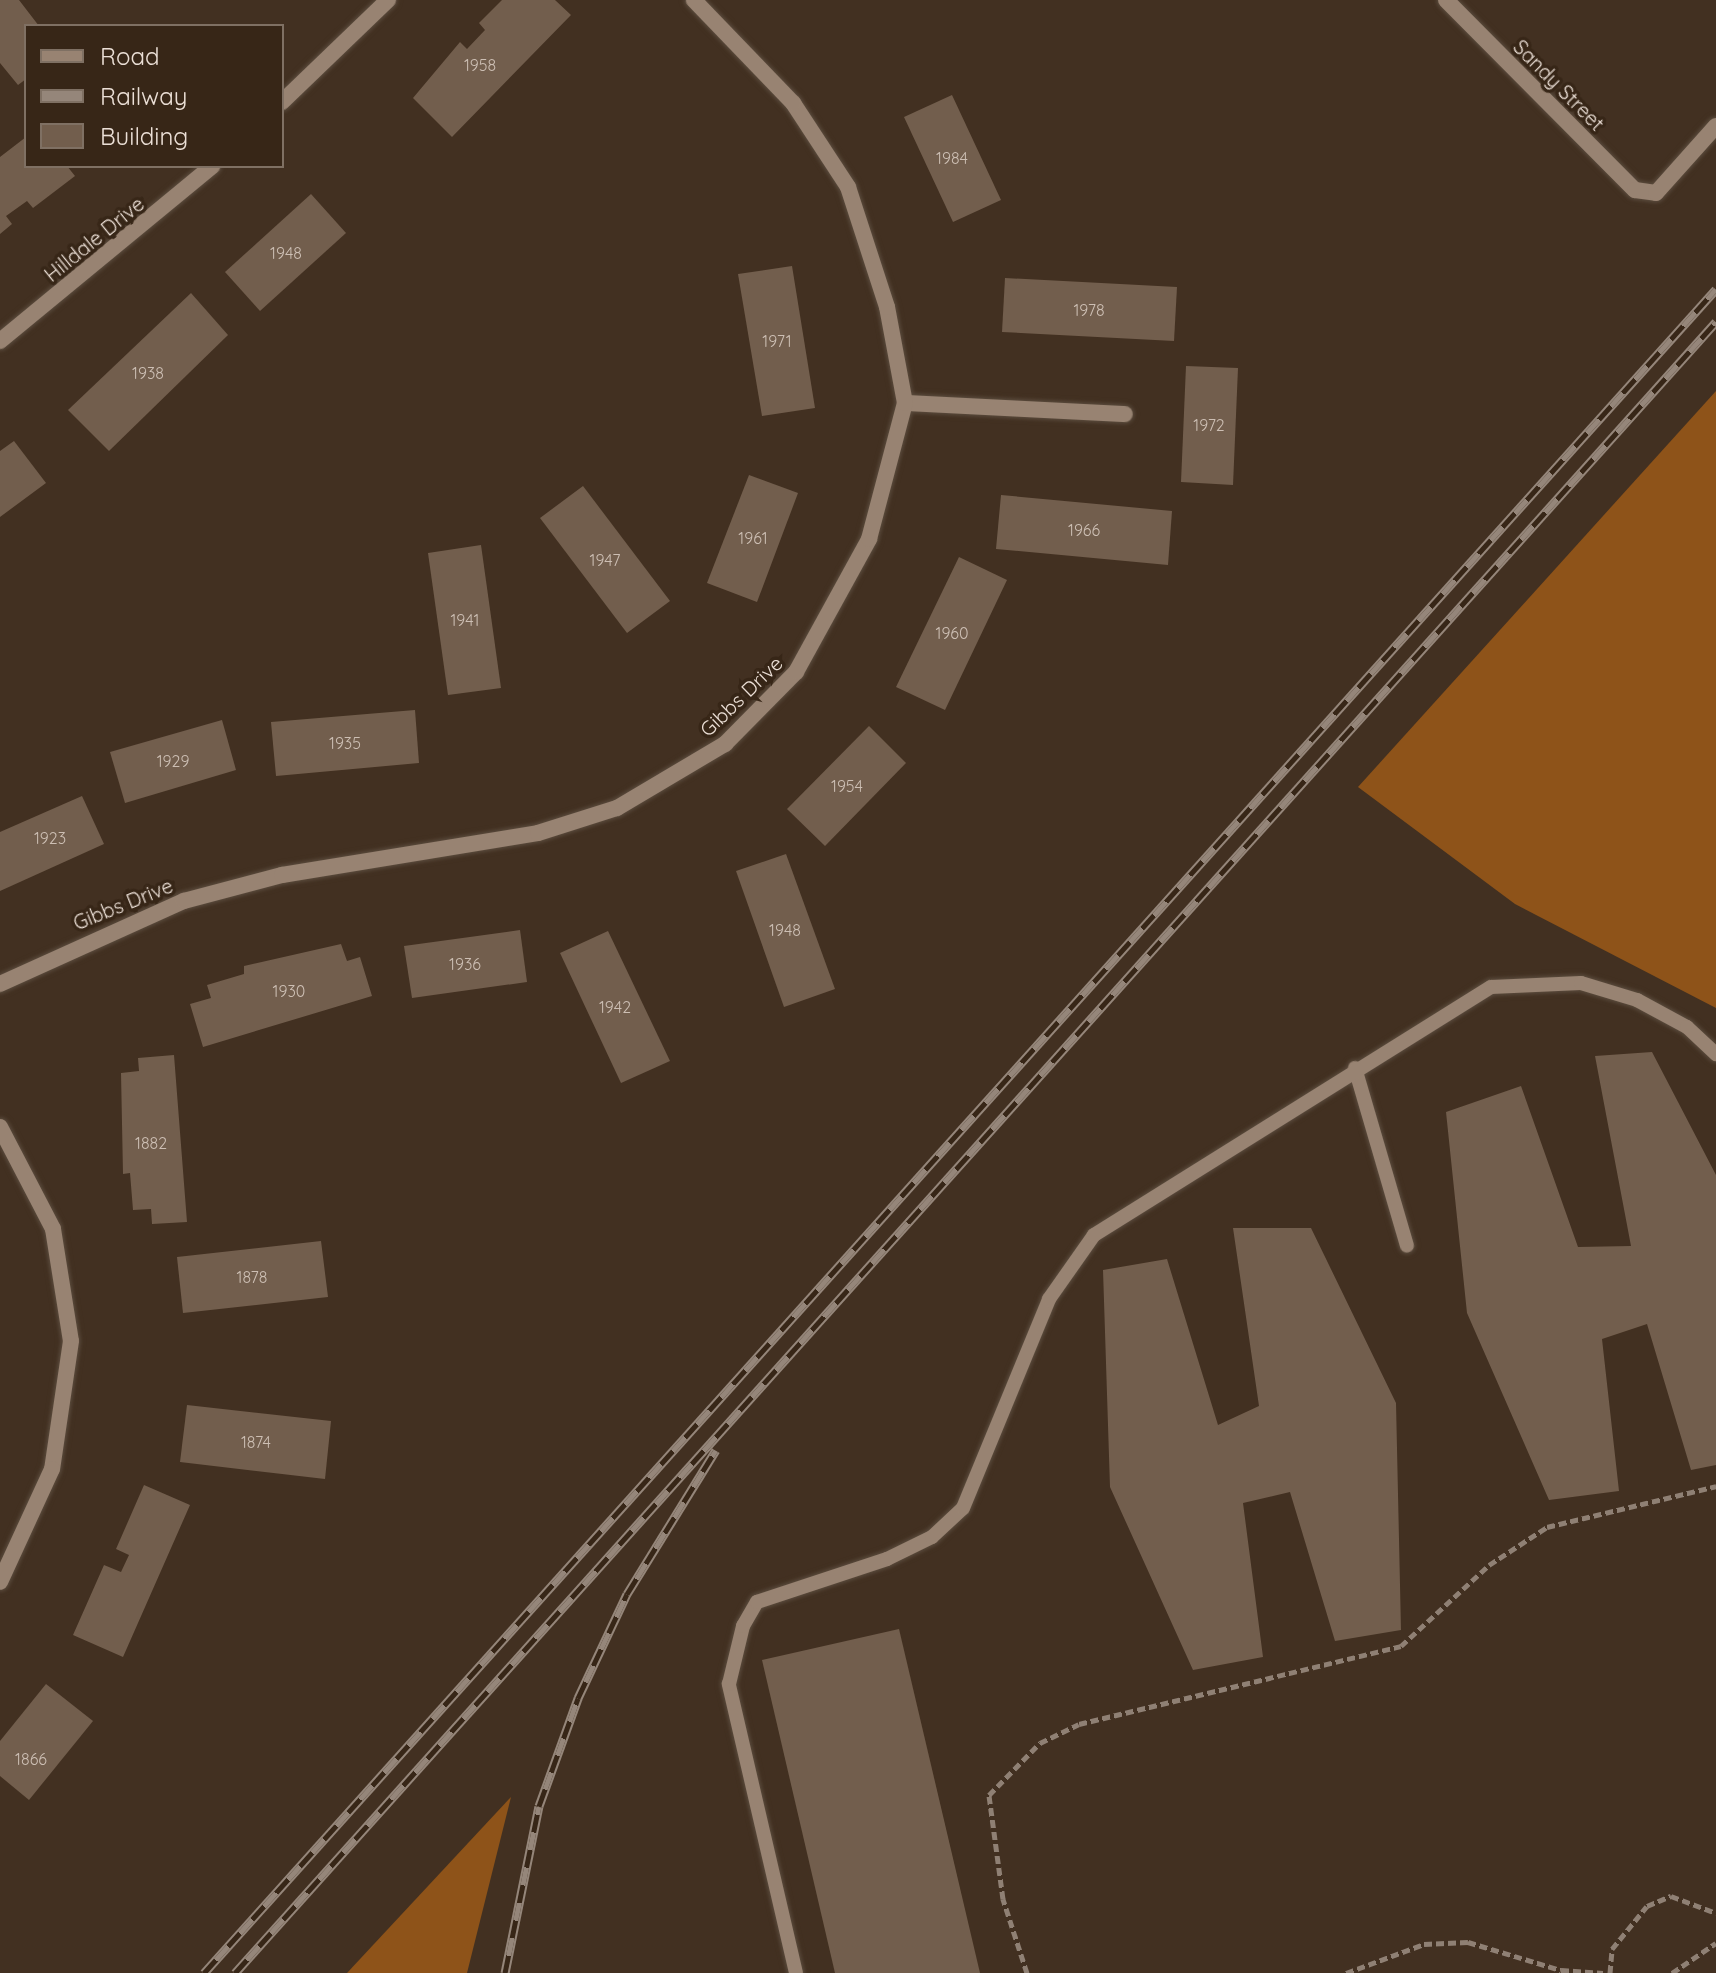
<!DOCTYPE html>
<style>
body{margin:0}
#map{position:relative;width:1716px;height:1973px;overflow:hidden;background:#423021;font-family:Quicksand,sans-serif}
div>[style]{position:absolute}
.forest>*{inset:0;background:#8e5319}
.building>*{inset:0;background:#725e4d}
.path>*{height:5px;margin-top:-2.5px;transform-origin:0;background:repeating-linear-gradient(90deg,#8f8074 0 8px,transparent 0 12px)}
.roads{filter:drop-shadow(0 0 2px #5b4c3e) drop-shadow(0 0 2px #5b4c3e)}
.lane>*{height:14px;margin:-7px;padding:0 7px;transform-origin:7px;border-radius:7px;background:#988372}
.street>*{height:16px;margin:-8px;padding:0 8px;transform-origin:8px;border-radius:8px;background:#988372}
.rail>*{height:9px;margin-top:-4.5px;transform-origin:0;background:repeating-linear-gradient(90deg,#372617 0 18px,#95867a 0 36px);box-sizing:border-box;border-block:2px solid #95867a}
span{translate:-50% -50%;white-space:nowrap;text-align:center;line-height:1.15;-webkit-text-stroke:7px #372617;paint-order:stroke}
.number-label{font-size:16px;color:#cdbfb4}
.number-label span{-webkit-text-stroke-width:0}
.street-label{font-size:20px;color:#ebdfd6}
.legend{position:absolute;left:24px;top:24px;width:260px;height:144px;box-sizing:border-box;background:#372617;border:2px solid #7f7063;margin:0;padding:10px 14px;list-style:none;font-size:24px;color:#ebdfd6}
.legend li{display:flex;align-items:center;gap:16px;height:40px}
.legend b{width:40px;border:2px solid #7f7063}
</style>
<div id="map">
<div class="forest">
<div style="clip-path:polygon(1716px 391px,1716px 1008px,1515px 904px,1358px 787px)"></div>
<div style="clip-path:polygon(511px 1797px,467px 1973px,347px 1973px)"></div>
</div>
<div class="building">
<div style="clip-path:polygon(0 0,19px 0,39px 26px,26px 26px,26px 79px,18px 85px,0 63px)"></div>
<div style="clip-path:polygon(502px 0,555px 0,571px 15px,452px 137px,413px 98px,460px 42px,467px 49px,485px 30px,479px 23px)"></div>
<div style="clip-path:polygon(952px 95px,1001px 200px,953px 222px,904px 117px)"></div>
<div style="clip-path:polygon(26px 137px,26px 166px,67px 166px,75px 176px,33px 208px,27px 201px,6px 216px,12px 224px,0 234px,0 157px)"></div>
<div style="clip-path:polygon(311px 194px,346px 233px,260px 311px,225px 272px)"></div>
<div style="clip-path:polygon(792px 266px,815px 408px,762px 416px,738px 274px)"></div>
<div style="clip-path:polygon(1005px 278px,1177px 287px,1174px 341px,1002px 332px)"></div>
<div style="clip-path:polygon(191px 293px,228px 335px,109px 451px,68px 410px)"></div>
<div style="clip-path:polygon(1186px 366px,1238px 368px,1233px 485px,1181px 482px)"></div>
<div style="clip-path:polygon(14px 441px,46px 483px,0 517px,0 451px)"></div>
<div style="clip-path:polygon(749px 475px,798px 493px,757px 602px,707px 583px)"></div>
<div style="clip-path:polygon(583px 486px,670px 601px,627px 633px,540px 518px)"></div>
<div style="clip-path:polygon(1001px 495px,1172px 511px,1168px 565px,996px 549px)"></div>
<div style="clip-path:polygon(481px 545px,501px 688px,448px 695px,428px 553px)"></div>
<div style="clip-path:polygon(959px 557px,1007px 580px,945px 710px,896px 687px)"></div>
<div style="clip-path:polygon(415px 710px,419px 763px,276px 776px,271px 722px)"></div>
<div style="clip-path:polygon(222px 720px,236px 770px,125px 803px,110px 752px)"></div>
<div style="clip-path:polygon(869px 726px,906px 763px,825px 846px,787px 809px)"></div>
<div style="clip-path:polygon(82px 796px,104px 844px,0 891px,0 832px)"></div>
<div style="clip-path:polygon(786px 854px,835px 989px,784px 1007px,736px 871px)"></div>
<div style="clip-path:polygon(520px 930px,527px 982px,412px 998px,404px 946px)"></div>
<div style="clip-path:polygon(608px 931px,670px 1061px,621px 1083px,560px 953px)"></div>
<div style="clip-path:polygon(341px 944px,347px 961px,360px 957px,372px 996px,203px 1047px,190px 1004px,211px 998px,207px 985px,244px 974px,244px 966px)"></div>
<div style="clip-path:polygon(1652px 1052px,1716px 1175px,1716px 1465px,1691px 1470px,1647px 1324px,1602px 1339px,1619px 1491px,1549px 1500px,1467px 1313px,1446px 1112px,1521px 1086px,1578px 1247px,1631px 1246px,1595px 1056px)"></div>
<div style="clip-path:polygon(174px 1055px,187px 1222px,152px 1224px,151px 1209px,133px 1210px,130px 1173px,123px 1174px,121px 1073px,139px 1071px,138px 1058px)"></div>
<div style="clip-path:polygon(1233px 1228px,1311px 1228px,1396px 1403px,1401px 1630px,1335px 1641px,1290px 1492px,1243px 1503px,1263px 1657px,1193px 1670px,1110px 1487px,1103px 1270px,1167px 1259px,1218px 1425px,1259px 1406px)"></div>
<div style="clip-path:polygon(321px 1241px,328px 1297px,183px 1313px,177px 1257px)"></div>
<div style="clip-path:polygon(187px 1405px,331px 1421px,325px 1479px,180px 1462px)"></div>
<div style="clip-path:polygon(144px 1485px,190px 1505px,123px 1657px,73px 1635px,104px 1565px,121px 1572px,129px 1555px,116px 1549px)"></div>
<div style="clip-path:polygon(899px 1629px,980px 1973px,835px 1973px,762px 1660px)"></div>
<div style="clip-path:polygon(46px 1684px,93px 1721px,29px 1800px,0 1776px,0 1741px)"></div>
</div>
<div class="path">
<div style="left:1027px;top:1973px;width:78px;rotate:-108deg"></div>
<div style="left:1003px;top:1899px;width:105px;rotate:-97.7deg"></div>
<div style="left:989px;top:1795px;width:73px;rotate:-45.6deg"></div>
<div style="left:1040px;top:1743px;width:43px;rotate:-26deg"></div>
<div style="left:1079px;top:1724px;width:331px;rotate:-13.6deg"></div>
<div style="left:1401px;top:1646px;width:120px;rotate:-42.6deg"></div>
<div style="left:1489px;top:1565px;width:69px;rotate:-33.2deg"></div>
<div style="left:1547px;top:1527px;width:174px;rotate:-13.6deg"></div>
<div style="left:1346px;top:1973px;width:83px;rotate:-20.4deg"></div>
<div style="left:1424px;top:1944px;width:44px;rotate:-2.6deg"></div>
<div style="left:1468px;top:1942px;width:97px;rotate:16.8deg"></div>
<div style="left:1561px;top:1970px;width:42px;rotate:4.1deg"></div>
<div style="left:1610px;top:1973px;width:24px;rotate:-85deg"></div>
<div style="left:1612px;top:1949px;width:55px;rotate:-50.9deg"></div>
<div style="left:1647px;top:1906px;width:26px;rotate:-23deg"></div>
<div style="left:1671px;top:1896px;width:48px;rotate:20.7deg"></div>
<div style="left:1672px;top:1973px;width:53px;rotate:-34.3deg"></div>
</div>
<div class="roads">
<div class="lane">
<div style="left:1355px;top:1068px;width:185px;rotate:73.7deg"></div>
<div style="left:796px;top:1973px;width:297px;rotate:-103.1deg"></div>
<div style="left:729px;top:1684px;width:60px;rotate:-76.4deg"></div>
<div style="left:743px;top:1626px;width:28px;rotate:-60deg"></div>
<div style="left:757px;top:1602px;width:137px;rotate:-18.3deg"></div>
<div style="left:887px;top:1559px;width:50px;rotate:-26.1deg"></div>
<div style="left:932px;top:1537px;width:42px;rotate:-43.1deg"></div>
<div style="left:963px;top:1508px;width:226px;rotate:-67.6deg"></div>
<div style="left:1049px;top:1299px;width:78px;rotate:-54.9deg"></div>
<div style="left:1094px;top:1235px;width:468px;rotate:-32deg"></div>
<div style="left:1491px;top:987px;width:90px;rotate:-2.5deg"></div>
<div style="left:1581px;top:983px;width:59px;rotate:16.9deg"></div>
<div style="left:1637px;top:1000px;width:57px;rotate:28.4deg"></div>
<div style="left:1687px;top:1027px;width:40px;rotate:43deg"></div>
</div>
<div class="street">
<div style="left:1446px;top:0;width:268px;rotate:45.2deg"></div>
<div style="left:1635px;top:190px;width:21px;rotate:8deg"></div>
<div style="left:1656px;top:193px;width:90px;rotate:-48.2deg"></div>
<div style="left:282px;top:102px;width:147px;rotate:-43.9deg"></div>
<div style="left:0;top:341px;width:275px;rotate:-39.5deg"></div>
<div style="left:905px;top:403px;width:220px;rotate:2.9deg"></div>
<div style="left:0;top:984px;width:202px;rotate:-24.3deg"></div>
<div style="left:184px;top:901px;width:101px;rotate:-14.9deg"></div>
<div style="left:282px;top:875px;width:259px;rotate:-9.3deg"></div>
<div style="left:538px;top:833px;width:83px;rotate:-17.6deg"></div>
<div style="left:617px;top:808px;width:126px;rotate:-30.7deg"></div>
<div style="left:725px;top:744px;width:101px;rotate:-45.4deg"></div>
<div style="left:796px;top:672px;width:152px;rotate:-61.2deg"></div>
<div style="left:869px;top:539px;width:141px;rotate:-75.2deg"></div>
<div style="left:905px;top:403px;width:98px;rotate:-100.6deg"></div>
<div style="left:887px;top:307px;width:126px;rotate:-108deg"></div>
<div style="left:848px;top:187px;width:100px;rotate:-123.2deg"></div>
<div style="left:793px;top:103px;width:143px;rotate:-133.9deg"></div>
<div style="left:0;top:1127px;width:115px;rotate:62.5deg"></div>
<div style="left:53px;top:1229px;width:113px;rotate:80.9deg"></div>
<div style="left:71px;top:1341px;width:129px;rotate:98.4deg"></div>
<div style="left:52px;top:1469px;width:124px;rotate:114.7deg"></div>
</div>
</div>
<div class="rail">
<div style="left:204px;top:1973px;width:2263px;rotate:-48.08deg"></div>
<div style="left:235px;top:1973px;width:2218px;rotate:-48.11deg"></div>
<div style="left:505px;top:1973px;width:170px;rotate:-78.5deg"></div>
<div style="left:539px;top:1806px;width:115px;rotate:-70.1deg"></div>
<div style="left:578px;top:1698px;width:115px;rotate:-64.8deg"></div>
<div style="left:627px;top:1594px;width:169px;rotate:-58.3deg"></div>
</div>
<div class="number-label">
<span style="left:480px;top:65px">1958</span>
<span style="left:952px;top:158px">1984</span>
<span style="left:286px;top:253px">1948</span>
<span style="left:1089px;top:310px">1978</span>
<span style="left:777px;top:341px">1971</span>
<span style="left:148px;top:373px">1938</span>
<span style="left:1209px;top:425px">1972</span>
<span style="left:1084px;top:530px">1966</span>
<span style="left:753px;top:538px">1961</span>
<span style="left:605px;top:560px">1947</span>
<span style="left:465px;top:620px">1941</span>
<span style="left:952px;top:633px">1960</span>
<span style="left:345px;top:743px">1935</span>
<span style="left:173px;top:761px">1929</span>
<span style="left:847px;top:786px">1954</span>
<span style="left:50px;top:838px">1923</span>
<span style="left:785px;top:930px">1948</span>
<span style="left:465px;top:964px">1936</span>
<span style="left:289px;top:991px">1930</span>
<span style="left:615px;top:1007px">1942</span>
<span style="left:151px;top:1143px">1882</span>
<span style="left:252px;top:1277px">1878</span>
<span style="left:256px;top:1442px">1874</span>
<span style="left:31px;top:1759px">1866</span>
</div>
<div class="street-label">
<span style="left:1559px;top:85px;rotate:45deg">Sandy Street</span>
<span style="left:94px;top:239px;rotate:-39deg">Hilldale Drive</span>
<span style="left:741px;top:696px;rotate:-44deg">Gibbs Drive</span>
<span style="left:123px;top:904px;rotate:-22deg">Gibbs Drive</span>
</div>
<ul class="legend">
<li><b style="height:10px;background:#988372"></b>Road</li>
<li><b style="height:10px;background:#95867a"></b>Railway</li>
<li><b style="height:22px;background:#725e4d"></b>Building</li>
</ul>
</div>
